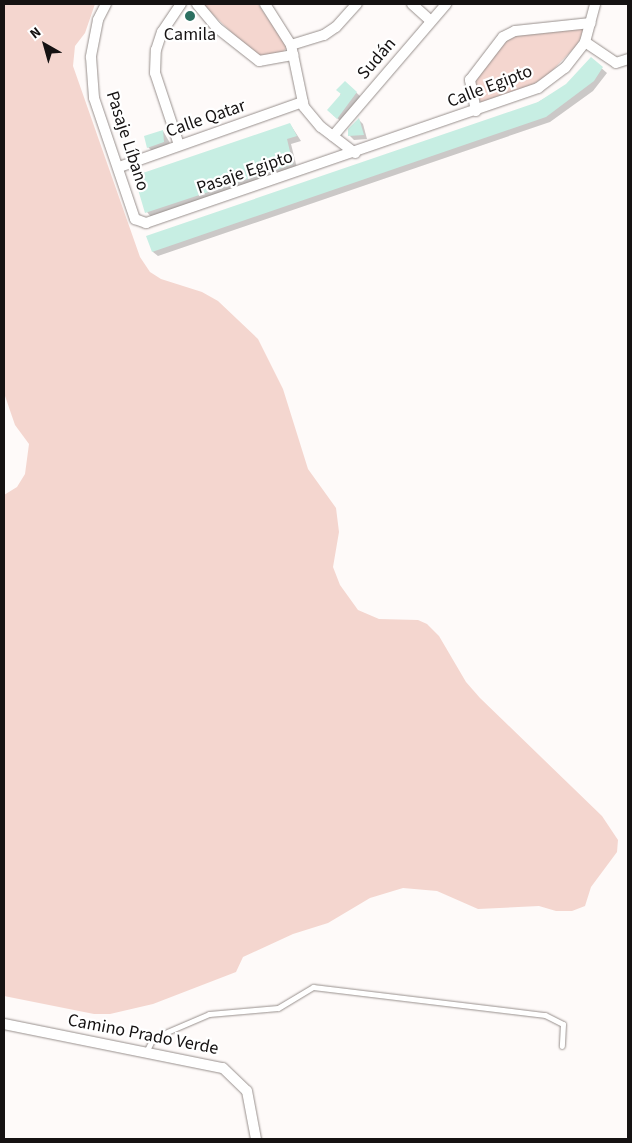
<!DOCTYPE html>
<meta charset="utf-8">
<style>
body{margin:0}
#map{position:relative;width:632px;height:1143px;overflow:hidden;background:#fefaf9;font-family:"Source Sans 3",sans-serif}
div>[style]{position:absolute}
.green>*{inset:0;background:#f4d6cf}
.shadow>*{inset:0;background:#0003}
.building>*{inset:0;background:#c7eee3}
.roads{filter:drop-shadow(0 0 1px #98908d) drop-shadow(0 0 1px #98908d)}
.lane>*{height:5px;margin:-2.5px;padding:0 2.5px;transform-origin:2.5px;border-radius:2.5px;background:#fff}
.street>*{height:10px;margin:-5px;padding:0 5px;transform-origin:5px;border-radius:5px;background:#fff}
.dots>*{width:14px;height:14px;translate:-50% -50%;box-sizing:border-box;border:2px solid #fff;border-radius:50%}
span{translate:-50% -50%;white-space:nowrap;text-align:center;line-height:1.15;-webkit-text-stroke:4.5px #fff;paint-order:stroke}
.poi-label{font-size:18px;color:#151212}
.street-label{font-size:18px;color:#151212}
.frame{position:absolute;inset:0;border:5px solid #151212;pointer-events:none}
.north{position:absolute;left:20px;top:20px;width:50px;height:50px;-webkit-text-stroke:4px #fff;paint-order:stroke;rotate:322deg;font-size:14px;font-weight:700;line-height:20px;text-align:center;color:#151212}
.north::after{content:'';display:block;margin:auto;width:18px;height:22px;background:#151212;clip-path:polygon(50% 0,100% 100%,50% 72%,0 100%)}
</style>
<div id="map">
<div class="green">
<div style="clip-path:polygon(4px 4px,95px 4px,85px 33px,75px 46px,73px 66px,140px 257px,150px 272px,161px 279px,202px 292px,218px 301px,258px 339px,283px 389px,308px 469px,336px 508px,339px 532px,333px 567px,340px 585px,358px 610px,379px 619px,418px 620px,427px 624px,439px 636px,466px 682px,480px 698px,602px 816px,618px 840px,617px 852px,591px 887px,585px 906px,572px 911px,556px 911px,539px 906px,478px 909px,437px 891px,403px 888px,370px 898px,328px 923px,293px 934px,243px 957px,236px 972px,153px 1004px,110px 1014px,94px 1014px,4px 996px,4px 495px,17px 487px,25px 474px,29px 444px,15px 425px,4px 393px)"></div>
<div style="clip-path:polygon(202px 4px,258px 4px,287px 47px,281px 55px,264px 58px,253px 53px)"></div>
<div style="clip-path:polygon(581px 28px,585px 29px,577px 45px,548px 75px,532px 85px,482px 103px,478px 98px,473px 80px,511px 36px)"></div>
</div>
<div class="shadow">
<div style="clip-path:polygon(591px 59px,607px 73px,593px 91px,550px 122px,158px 256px,153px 252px,148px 237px,530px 107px,567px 85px)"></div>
<div style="clip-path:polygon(345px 82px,361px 97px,342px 122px,333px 115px)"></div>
<div style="clip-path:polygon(359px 120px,363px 124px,367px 139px,354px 140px,349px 135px)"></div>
<div style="clip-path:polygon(290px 124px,301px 141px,291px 144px,297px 168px,151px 217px,147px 212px,136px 177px)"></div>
<div style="clip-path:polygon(163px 131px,170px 143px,153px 152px,148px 147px)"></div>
</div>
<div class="building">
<div style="clip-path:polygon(591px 57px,603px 67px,594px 81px,546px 117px,152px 252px,146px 236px,538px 102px,566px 84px)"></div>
<div style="clip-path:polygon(345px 81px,357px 92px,337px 119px,327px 110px,341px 94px,336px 90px)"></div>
<div style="clip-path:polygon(359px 118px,364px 135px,348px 136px,348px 129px)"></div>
<div style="clip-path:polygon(290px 123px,297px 136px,287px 139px,293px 164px,145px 213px,134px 176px)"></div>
<div style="clip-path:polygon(163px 130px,164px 142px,147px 148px,144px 136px)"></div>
</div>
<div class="roads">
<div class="lane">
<div style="left:146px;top:1052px;width:16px;rotate:-63deg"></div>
<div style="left:153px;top:1038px;width:61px;rotate:-23.2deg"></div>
<div style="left:209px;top:1014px;width:69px;rotate:-5deg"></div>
<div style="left:278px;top:1008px;width:41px;rotate:-31deg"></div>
<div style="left:313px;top:987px;width:234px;rotate:6.9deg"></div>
<div style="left:545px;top:1015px;width:20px;rotate:27deg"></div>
<div style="left:563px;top:1024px;width:22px;rotate:93deg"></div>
</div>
<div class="street">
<div style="left:106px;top:4px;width:18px;rotate:117deg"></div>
<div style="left:98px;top:20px;width:38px;rotate:101deg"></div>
<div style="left:91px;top:57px;width:41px;rotate:85.8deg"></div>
<div style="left:94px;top:98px;width:128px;rotate:71.3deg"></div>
<div style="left:135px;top:219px;width:12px;rotate:20deg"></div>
<div style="left:146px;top:223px;width:415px;rotate:-19deg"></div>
<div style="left:538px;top:88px;width:34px;rotate:-37deg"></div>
<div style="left:565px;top:68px;width:33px;rotate:-52deg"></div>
<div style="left:585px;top:42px;width:39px;rotate:-75deg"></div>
<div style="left:197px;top:4px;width:30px;rotate:50deg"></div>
<div style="left:216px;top:27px;width:55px;rotate:38.3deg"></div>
<div style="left:259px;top:61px;width:35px;rotate:-10deg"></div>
<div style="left:265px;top:4px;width:49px;rotate:57.6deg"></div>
<div style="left:291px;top:45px;width:63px;rotate:78.2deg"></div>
<div style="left:304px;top:107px;width:26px;rotate:50deg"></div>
<div style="left:321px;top:127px;width:43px;rotate:37.4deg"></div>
<div style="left:412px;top:4px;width:25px;rotate:42deg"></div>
<div style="left:585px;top:42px;width:37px;rotate:34deg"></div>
<div style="left:616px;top:63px;width:13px;rotate:-18deg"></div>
<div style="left:291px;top:45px;width:34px;rotate:-17deg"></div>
<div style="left:324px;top:35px;width:14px;rotate:-34deg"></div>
<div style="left:336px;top:27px;width:31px;rotate:-48deg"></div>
<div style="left:476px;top:111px;width:32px;rotate:-101deg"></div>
<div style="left:470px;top:80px;width:54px;rotate:-52.5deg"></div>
<div style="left:503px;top:37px;width:13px;rotate:-27deg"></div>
<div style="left:515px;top:31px;width:76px;rotate:-6deg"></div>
<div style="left:333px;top:136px;width:174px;rotate:-49.4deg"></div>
<div style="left:179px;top:145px;width:76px;rotate:-108.4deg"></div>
<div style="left:155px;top:73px;width:23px;rotate:-88deg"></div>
<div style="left:156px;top:50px;width:19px;rotate:-72deg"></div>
<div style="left:162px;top:32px;width:34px;rotate:-56deg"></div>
<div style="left:119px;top:167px;width:195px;rotate:-19.5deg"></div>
<div style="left:4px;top:1024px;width:223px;rotate:11.4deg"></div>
<div style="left:223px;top:1068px;width:33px;rotate:44deg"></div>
<div style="left:247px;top:1091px;width:49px;rotate:79.4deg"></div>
</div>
</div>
<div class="dots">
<div style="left:190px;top:16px;background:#2c6f60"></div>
</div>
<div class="poi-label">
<span style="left:190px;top:35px">Camila</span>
</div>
<div class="street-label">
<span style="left:377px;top:59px;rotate:-49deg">Sudán</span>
<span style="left:490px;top:87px;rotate:-21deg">Calle Egipto</span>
<span style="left:206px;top:119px;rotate:-19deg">Calle Qatar</span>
<span style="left:127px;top:141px;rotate:72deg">Pasaje Líbano</span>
<span style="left:245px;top:173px;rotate:-19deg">Pasaje Egipto</span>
<span style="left:143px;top:1035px;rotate:11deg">Camino Prado Verde</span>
</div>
<div class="frame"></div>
<div class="north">N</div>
</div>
